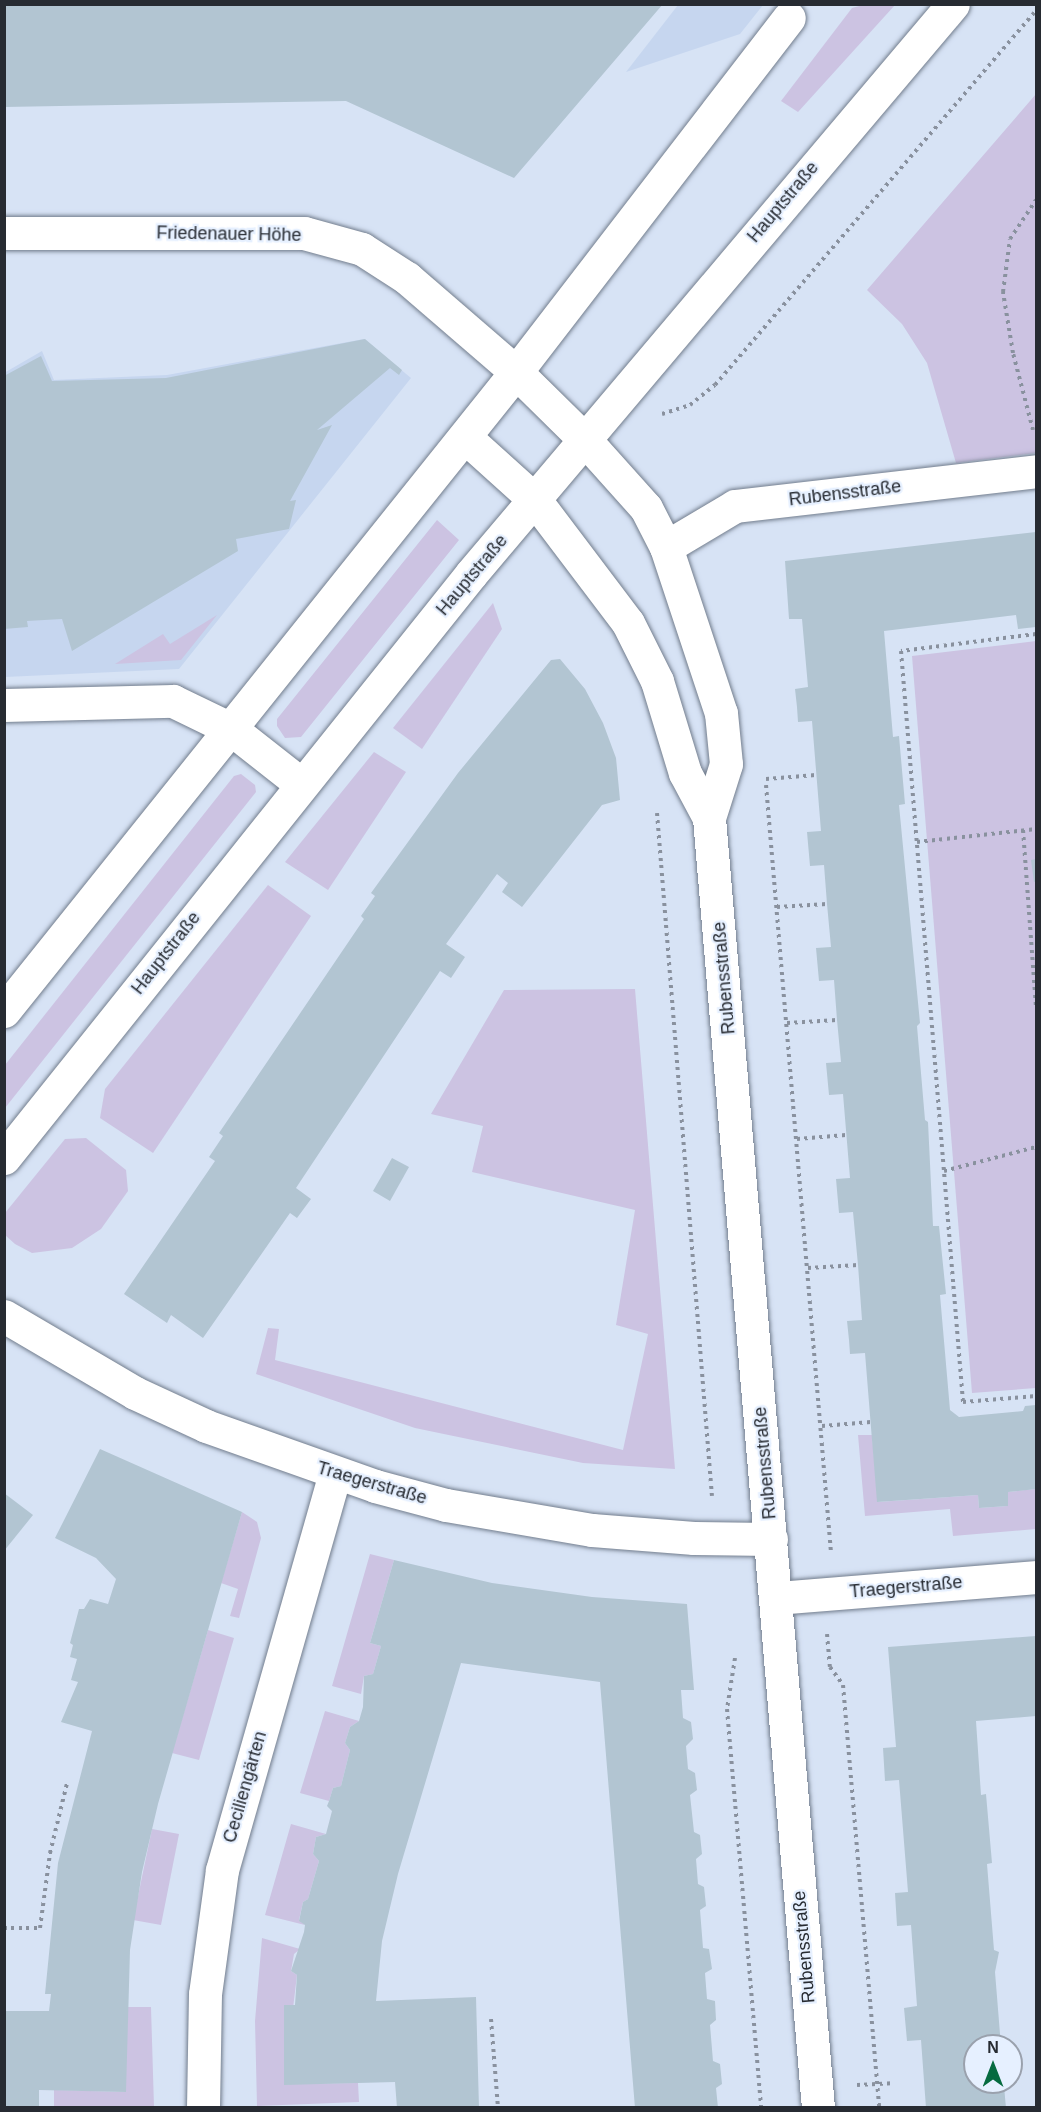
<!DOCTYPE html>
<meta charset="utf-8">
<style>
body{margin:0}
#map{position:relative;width:1041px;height:2112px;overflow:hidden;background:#d7e3f5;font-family:Helvetica,sans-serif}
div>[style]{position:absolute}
.built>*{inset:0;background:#c6d6ef}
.green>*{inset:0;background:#ccc3e2}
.building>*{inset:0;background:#b2c5d2}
.path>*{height:4px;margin-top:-2px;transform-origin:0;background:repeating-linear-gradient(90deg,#89919e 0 3px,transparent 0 7.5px)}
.roads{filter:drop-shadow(0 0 2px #727d8d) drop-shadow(0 0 2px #727d8d)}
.minor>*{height:33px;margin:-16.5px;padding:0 16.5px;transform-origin:16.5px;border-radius:16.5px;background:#fff}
span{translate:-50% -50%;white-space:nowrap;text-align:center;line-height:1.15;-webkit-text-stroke:4.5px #e6f0ff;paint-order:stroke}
.street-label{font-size:18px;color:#272b32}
.frame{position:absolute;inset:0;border:6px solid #272b32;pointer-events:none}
.north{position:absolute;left:963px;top:2034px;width:60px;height:60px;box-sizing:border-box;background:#e6f0ff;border:2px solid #9aa1ad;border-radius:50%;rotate:0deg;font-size:16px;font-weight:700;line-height:24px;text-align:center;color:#272b32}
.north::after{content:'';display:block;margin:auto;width:21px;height:27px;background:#066b40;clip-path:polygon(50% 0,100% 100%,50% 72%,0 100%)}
</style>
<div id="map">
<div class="built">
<div style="clip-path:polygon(678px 5px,763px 5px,740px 34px,626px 72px)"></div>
<div style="clip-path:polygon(364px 339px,411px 378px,179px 669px,5px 677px,4px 373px,42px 351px,54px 380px,167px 375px)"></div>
</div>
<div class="green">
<div style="clip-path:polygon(863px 5px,895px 5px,798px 112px,781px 101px,852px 8px)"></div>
<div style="clip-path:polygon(1036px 94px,1036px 453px,956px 463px,927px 363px,902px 324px,867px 290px)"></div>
<div style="clip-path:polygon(437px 520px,459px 540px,305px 732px,301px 737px,285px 738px,277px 726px,277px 719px)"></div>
<div style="clip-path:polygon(493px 603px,502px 629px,422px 749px,393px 728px)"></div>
<div style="clip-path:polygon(217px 615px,181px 660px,115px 664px,163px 634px,170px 644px)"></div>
<div style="clip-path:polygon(1036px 641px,1036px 1388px,972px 1393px,912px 656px)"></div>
<div style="clip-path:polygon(374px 752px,406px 772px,328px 890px,285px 862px)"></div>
<div style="clip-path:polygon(241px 774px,255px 785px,256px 792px,5px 1108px,5px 1065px,234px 776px)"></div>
<div style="clip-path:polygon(268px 885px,311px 916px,153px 1153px,100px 1118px,105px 1089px)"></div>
<div style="clip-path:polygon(635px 989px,675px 1469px,583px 1463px,415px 1428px,256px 1374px,268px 1328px,279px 1329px,275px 1360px,623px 1450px,648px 1334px,616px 1325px,635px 1210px,472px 1172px,483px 1126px,431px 1114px,504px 990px)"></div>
<div style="clip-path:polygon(86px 1138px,126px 1170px,128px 1191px,101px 1229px,72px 1248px,32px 1253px,15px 1244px,5px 1235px,5px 1213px,65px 1139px)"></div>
<div style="clip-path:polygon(858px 1435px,872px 1435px,878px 1502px,978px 1495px,979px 1508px,1008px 1506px,1008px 1492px,1035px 1489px,1036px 1529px,953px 1536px,950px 1509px,865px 1516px)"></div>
<div style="clip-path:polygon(242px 1512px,257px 1522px,261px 1538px,239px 1618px,230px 1616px,238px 1589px,221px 1583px)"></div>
<div style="clip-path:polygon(370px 1554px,394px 1560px,370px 1643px,381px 1646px,373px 1674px,364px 1676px,361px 1694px,332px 1686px)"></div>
<div style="clip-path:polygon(208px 1630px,234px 1638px,199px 1760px,172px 1753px)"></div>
<div style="clip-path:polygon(325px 1711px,359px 1721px,350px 1727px,345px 1743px,350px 1750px,341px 1786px,333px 1788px,329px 1801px,300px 1793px)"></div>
<div style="clip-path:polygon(291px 1824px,326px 1834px,316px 1837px,313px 1854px,319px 1861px,308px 1899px,303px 1902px,299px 1920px,305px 1925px,265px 1915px)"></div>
<div style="clip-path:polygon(152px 1829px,179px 1834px,161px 1925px,133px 1920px)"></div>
<div style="clip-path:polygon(262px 1938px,300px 1949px,294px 1954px,291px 1971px,297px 1975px,284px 2084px,358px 2083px,359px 2102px,257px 2106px,255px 2021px)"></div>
<div style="clip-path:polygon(126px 2007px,151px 2007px,154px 2107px,54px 2108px,54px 2090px,126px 2092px)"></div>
</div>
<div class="building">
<div style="clip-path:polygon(4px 4px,663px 4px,514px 178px,346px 101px,4px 107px)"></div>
<div style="clip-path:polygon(365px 339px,402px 370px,399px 375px,390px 368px,317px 430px,332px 425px,290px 501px,296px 500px,289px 529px,236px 539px,238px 551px,72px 651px,62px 619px,27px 621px,28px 627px,4px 629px,4px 376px,41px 356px,52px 381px,166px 378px)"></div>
<div style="clip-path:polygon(1036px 532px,1036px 627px,1018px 629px,1016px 615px,884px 631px,893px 737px,899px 736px,905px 804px,899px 805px,920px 1023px,917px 1026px,925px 1120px,928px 1122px,933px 1226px,939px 1226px,946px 1294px,940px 1295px,950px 1410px,959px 1417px,1023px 1411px,1025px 1406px,1036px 1405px,1036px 1489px,1008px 1492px,1008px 1506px,979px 1508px,978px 1495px,877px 1502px,865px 1353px,850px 1354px,849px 1340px,847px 1321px,862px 1320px,858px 1265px,853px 1212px,839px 1213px,836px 1179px,850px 1178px,843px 1094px,829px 1095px,826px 1063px,841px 1062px,837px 1020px,834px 980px,819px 981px,816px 948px,831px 947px,827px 904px,824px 865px,810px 866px,807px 832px,821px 831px,812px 721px,798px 722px,797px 707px,795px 689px,808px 687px,802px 619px,789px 619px,785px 561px)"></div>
<div style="clip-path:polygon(560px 659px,585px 689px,603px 723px,616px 758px,620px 800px,602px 805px,522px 907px,502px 892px,508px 883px,497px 874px,446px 944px,465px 957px,451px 978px,440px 971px,296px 1188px,311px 1199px,297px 1218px,290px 1213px,203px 1338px,171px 1315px,167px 1323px,124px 1294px,215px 1161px,209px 1157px,223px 1136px,219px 1133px,364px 919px,361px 916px,375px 896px,371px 893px,458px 773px,551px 660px)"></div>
<div style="clip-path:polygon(1036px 859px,1036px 881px,1034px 882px,1031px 860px)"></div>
<div style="clip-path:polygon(392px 1158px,409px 1167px,390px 1201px,373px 1191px)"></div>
<div style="clip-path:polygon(100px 1449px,242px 1512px,158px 1804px,142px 1872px,130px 1950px,126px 2092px,39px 2090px,39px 2108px,4px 2108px,4px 2011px,49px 2011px,51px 1994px,45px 1994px,58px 1863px,92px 1731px,61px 1722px,78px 1682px,71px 1680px,77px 1659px,70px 1657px,73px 1645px,70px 1643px,79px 1609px,84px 1609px,90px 1599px,108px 1604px,116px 1579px,96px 1558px,55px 1538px)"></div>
<div style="clip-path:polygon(4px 1493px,33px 1515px,4px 1551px)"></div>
<div style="clip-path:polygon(394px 1560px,492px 1583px,592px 1597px,687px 1604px,694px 1690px,681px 1690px,683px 1718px,691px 1722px,693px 1739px,686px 1746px,688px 1769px,695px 1773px,697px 1790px,690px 1795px,694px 1832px,700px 1835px,702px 1854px,696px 1859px,698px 1884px,704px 1887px,706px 1906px,700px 1910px,703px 1948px,709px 1949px,712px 1969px,705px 1973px,707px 1999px,715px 2001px,716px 2020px,710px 2025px,713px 2061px,720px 2064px,722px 2084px,716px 2088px,718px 2108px,635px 2108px,600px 1682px,461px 1663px,398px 1874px,382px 1941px,376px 2001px,476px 1997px,479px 2108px,397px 2108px,395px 2082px,284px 2085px,284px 2005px,295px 2005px,297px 1975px,291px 1971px,304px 1932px,305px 1925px,299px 1921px,303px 1902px,308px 1899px,319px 1861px,313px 1854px,316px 1837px,326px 1834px,332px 1811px,327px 1806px,329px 1801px,333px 1788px,341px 1786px,350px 1750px,345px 1743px,350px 1727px,359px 1721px,363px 1707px,364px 1676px,373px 1674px,381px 1646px,370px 1643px)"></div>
<div style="clip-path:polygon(1036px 1636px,1036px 1716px,976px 1721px,981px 1795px,986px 1794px,992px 1863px,987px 1864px,994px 1950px,999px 1952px,995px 1972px,1001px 2046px,975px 2046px,975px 2082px,1009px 2082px,1004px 2086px,1006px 2108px,926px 2108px,921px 2040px,907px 2041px,904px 2008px,917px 2006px,911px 1925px,897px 1926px,895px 1893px,908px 1892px,899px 1780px,885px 1781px,883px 1748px,896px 1747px,888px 1647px)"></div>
</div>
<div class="path">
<div style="left:662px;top:414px;width:29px;rotate:-18deg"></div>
<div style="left:690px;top:405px;width:32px;rotate:-39deg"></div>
<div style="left:715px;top:385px;width:493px;rotate:-49.4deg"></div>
<div style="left:1033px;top:430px;width:80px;rotate:-104.6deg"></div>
<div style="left:1013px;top:353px;width:62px;rotate:-99.3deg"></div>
<div style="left:1003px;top:292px;width:53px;rotate:-82.5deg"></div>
<div style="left:1010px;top:239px;width:47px;rotate:-56.3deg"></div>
<div style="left:1036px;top:634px;width:136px;rotate:172.8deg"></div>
<div style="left:901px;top:651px;width:754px;rotate:85.28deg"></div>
<div style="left:963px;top:1402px;width:73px;rotate:-4.7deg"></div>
<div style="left:766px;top:779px;width:50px;rotate:-4.6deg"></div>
<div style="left:766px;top:785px;width:770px;rotate:85.16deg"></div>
<div style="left:657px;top:813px;width:685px;rotate:85.4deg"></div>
<div style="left:1023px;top:830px;width:176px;rotate:85.8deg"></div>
<div style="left:917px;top:842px;width:120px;rotate:-6.2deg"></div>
<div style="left:777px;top:907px;width:50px;rotate:-3.4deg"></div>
<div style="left:787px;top:1023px;width:50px;rotate:-3.4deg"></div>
<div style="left:797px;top:1139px;width:49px;rotate:-4.7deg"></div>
<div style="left:944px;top:1171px;width:95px;rotate:-14.6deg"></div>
<div style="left:808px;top:1268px;width:50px;rotate:-3.4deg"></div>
<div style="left:822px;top:1426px;width:49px;rotate:-4.7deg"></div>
<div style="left:827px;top:1634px;width:33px;rotate:85deg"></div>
<div style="left:830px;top:1667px;width:22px;rotate:54deg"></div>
<div style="left:843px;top:1685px;width:425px;rotate:85.1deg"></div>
<div style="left:735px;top:1658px;width:52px;rotate:98.9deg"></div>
<div style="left:727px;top:1709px;width:400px;rotate:85.1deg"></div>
<div style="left:4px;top:1928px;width:36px"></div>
<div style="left:40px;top:1928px;width:76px;rotate:-82.4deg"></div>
<div style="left:50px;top:1853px;width:72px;rotate:-76.3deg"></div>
<div style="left:491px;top:2019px;width:89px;rotate:85.5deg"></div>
<div style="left:857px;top:2085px;width:35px;rotate:-3deg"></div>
</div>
<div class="roads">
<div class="minor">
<div style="left:4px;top:233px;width:300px"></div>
<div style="left:304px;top:233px;width:60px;rotate:15.4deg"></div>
<div style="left:362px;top:249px;width:54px;rotate:32.8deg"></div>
<div style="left:407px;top:278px;width:144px;rotate:40.8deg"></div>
<div style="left:516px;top:372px;width:98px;rotate:44.6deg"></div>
<div style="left:586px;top:441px;width:90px;rotate:48.2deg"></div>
<div style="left:646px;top:508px;width:44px;rotate:62.9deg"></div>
<div style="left:666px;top:547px;width:175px;rotate:71.7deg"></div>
<div style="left:721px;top:713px;width:51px;rotate:84.4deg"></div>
<div style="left:726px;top:764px;width:57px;rotate:107.5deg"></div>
<div style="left:709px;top:818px;width:1295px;rotate:85.17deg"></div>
<div style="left:465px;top:437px;width:94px;rotate:42deg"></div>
<div style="left:535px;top:500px;width:154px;rotate:52.9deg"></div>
<div style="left:628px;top:623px;width:65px;rotate:63.4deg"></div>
<div style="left:657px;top:681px;width:96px;rotate:73.1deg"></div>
<div style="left:685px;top:773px;width:51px;rotate:61.9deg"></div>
<div style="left:666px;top:547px;width:80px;rotate:-30.7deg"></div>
<div style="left:735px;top:506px;width:303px;rotate:-6.6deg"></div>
<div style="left:4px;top:705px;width:169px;rotate:-1.4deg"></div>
<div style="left:173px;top:701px;width:64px;rotate:25.8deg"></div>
<div style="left:231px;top:729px;width:89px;rotate:38.2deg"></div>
<div style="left:4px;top:1011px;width:819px;rotate:-51.3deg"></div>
<div style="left:516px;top:372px;width:447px;rotate:-52.4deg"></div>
<div style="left:4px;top:1158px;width:748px;rotate:-51.35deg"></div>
<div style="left:471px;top:574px;width:746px;rotate:-49.78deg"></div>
<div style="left:4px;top:1316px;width:152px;rotate:30.4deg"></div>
<div style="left:135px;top:1393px;width:78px;rotate:24.9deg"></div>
<div style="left:206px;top:1426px;width:179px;rotate:19.5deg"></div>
<div style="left:375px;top:1486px;width:73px;rotate:15deg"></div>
<div style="left:446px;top:1505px;width:148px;rotate:9.7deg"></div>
<div style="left:592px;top:1530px;width:102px;rotate:4.5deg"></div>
<div style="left:694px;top:1538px;width:77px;rotate:0.7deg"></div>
<div style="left:776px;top:1598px;width:261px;rotate:-4.6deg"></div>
<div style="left:203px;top:2108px;width:114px;rotate:-89deg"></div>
<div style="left:205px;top:1994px;width:125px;rotate:-82.2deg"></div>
<div style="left:222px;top:1870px;width:412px;rotate:-74.1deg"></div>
</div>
</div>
<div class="street-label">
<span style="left:783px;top:202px;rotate:-50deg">Hauptstraße</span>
<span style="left:229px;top:234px;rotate:1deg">Friedenauer Höhe</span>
<span style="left:845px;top:493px;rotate:-7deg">Rubensstraße</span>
<span style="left:472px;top:575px;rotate:-50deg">Hauptstraße</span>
<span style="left:166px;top:953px;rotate:-52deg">Hauptstraße</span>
<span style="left:724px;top:978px;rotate:-95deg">Rubensstraße</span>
<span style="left:765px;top:1463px;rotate:-95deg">Rubensstraße</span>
<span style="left:372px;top:1483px;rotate:16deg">Traegerstraße</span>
<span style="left:906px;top:1587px;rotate:-5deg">Traegerstraße</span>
<span style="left:245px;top:1787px;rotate:-74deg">Ceciliengärten</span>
<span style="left:804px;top:1947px;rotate:-95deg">Rubensstraße</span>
</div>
<div class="frame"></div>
<div class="north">N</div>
</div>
